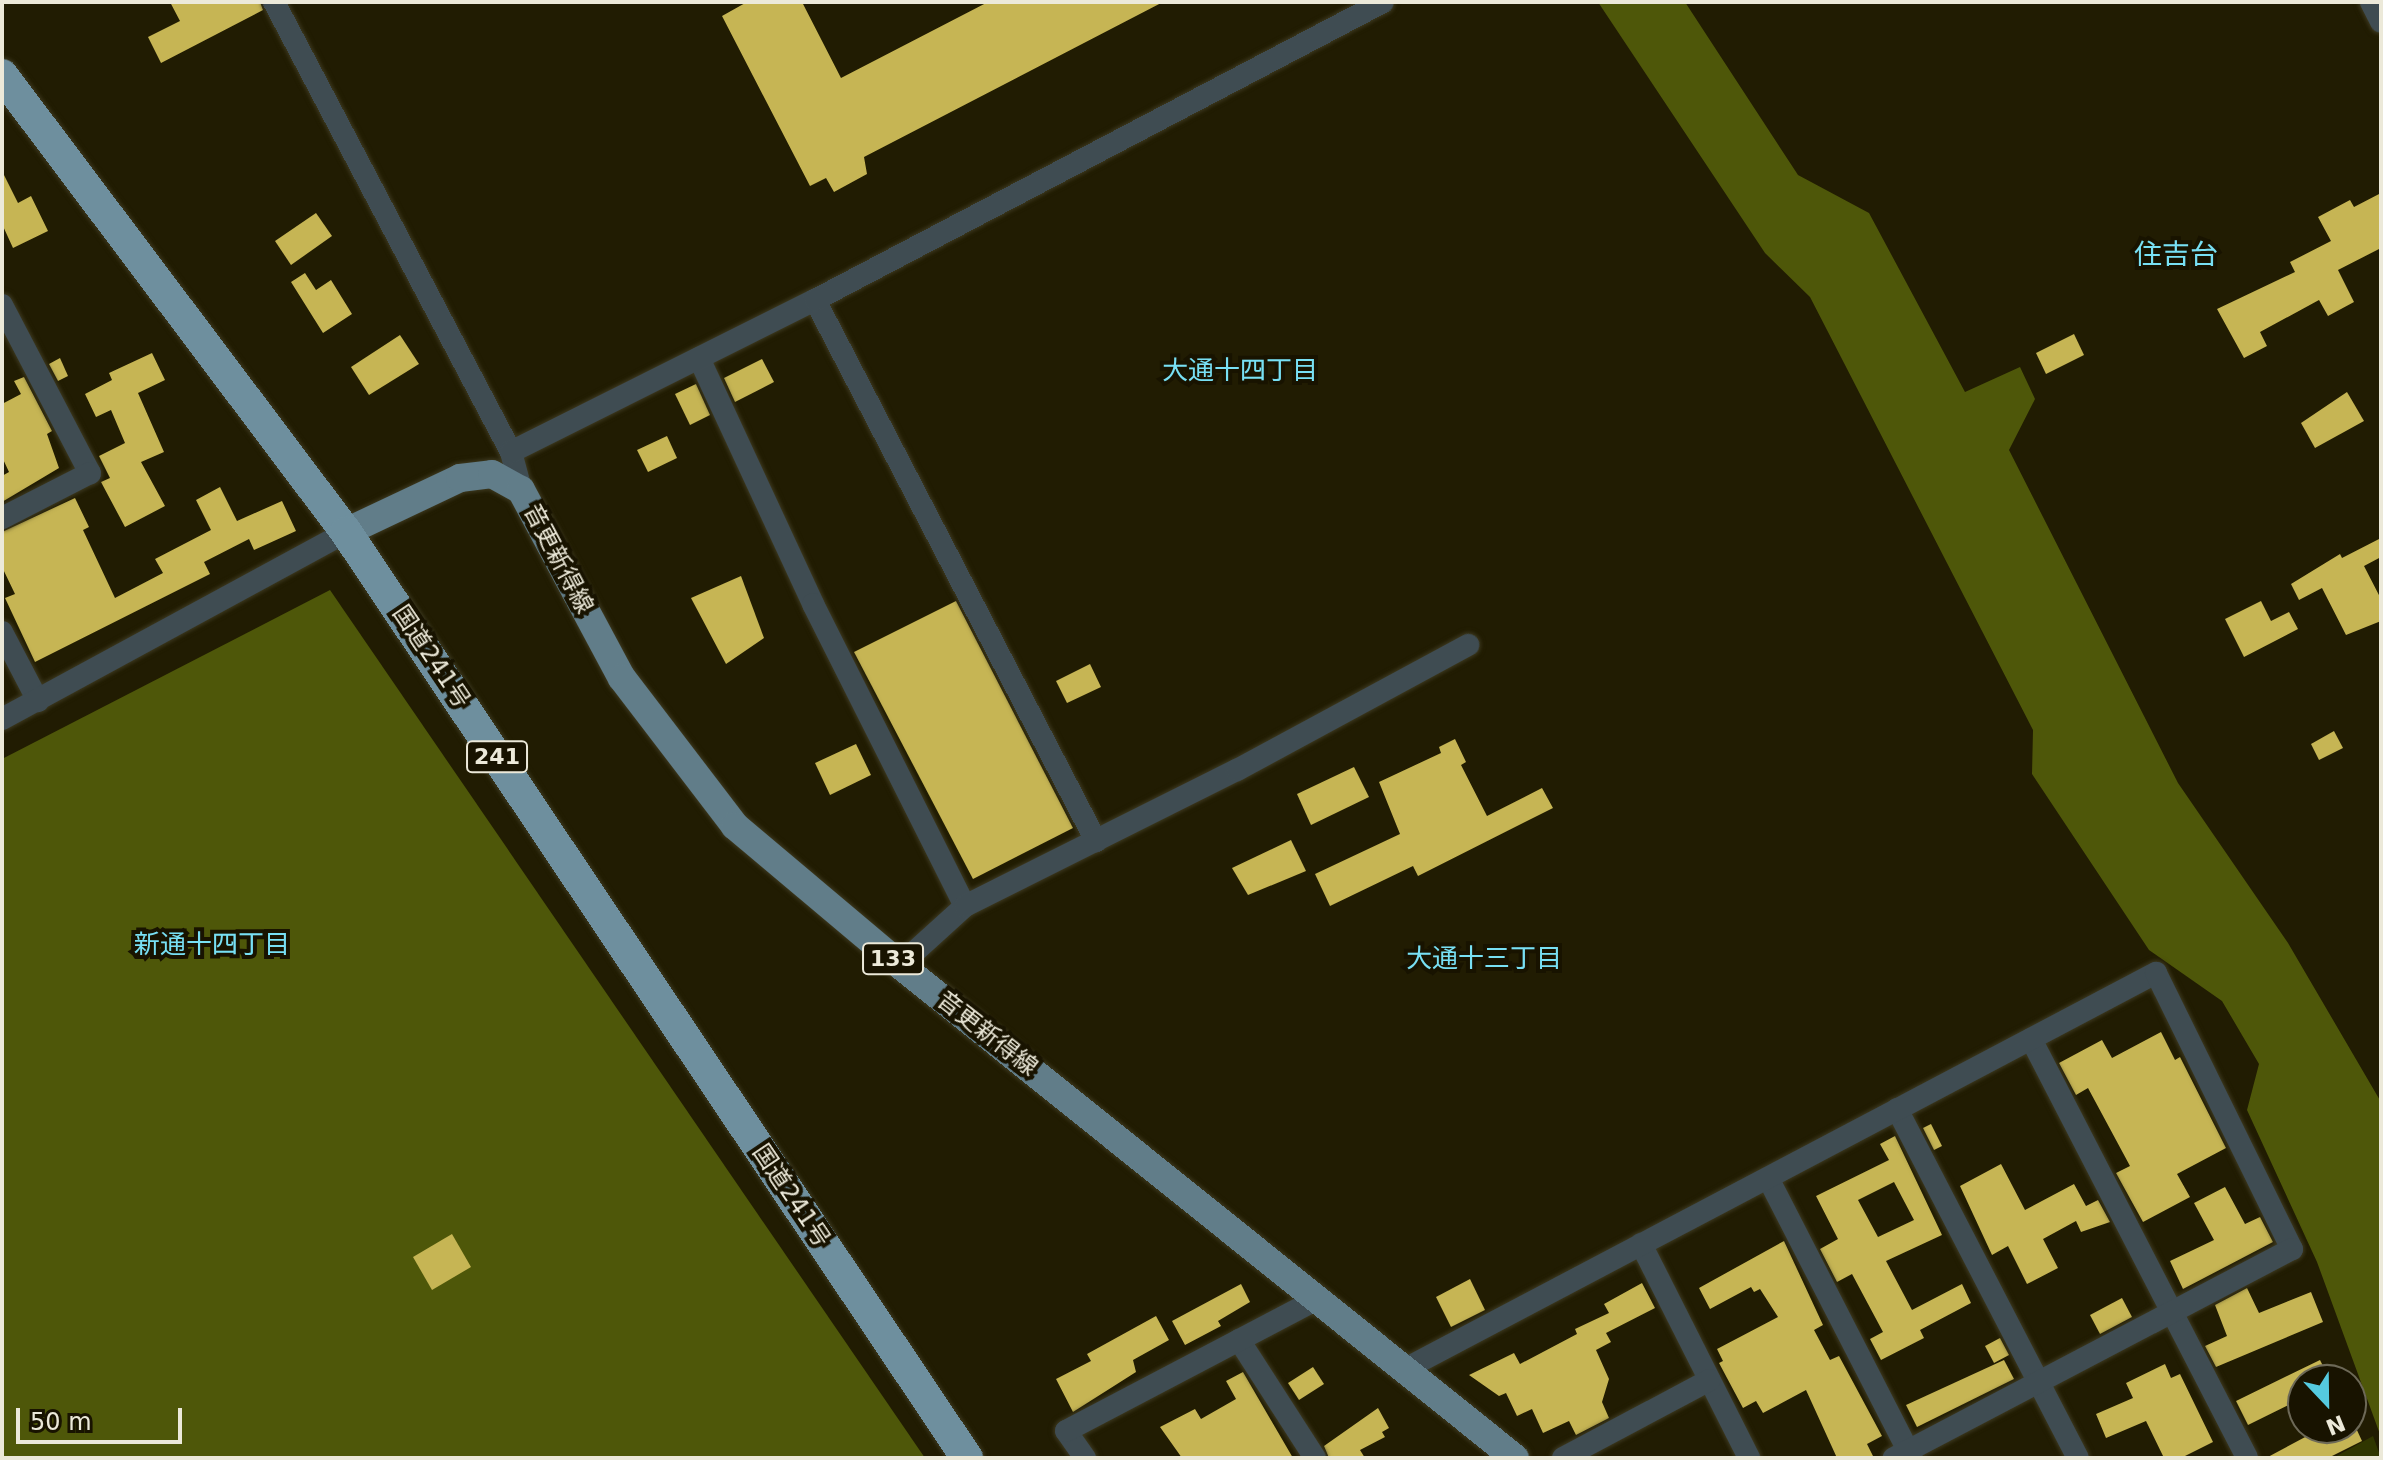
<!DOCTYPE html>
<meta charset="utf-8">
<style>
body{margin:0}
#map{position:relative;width:2383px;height:1460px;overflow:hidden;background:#211c02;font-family:"DejaVu Sans","Noto Sans JP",sans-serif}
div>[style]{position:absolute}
.green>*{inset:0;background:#303600}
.forest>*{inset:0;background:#4e5709}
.building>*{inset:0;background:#c6b554}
.roads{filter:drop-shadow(0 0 2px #3d3920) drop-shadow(0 0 2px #3d3920)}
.minor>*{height:22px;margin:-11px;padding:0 11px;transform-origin:11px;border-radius:11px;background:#3f4c52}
.major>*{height:28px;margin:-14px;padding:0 14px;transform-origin:14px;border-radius:14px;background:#617d89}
.highway>*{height:32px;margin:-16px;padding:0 16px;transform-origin:16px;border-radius:16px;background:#6e8f9e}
span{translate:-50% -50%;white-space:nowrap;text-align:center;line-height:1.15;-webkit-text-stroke:8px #181300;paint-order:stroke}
.shield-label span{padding:2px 6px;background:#181300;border:2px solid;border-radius:6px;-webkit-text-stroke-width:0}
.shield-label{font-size:22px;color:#ece9d9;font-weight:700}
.street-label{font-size:24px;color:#ece9d9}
.neighbourhood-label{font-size:26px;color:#78e0f4}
.quarter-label{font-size:28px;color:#78e0f4}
.frame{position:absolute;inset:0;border:4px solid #ece9d9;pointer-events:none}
.north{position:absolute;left:2287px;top:1364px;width:80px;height:80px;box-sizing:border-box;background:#181300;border:2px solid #6d6957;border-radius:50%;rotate:158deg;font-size:22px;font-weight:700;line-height:32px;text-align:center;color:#ece9d9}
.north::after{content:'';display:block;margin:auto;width:28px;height:36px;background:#55cadf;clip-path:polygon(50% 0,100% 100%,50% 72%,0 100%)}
.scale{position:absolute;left:16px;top:1408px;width:166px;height:36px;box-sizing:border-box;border:4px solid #ece9d9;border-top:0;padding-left:10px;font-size:24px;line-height:28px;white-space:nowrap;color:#ece9d9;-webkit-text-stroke:6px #181300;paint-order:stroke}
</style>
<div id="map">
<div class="green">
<div style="clip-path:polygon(2373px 1436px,2381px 1458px,2333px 1458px)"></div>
</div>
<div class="forest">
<div style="clip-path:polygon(1598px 2px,1685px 2px,1798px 175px,1869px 213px,1965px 392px,2020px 367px,2035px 399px,2009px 450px,2178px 783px,2288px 943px,2381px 1102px,2381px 1437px,2317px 1262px,2247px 1110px,2259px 1064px,2222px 1001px,2149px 950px,2032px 774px,2033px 730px,1810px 297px,1765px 253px)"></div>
<div style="clip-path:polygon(330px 590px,925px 1458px,2px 1458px,2px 759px)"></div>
</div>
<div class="building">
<div style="clip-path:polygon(170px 2px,260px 2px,263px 10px,161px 63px,148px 37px,180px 21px)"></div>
<div style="clip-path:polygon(747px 2px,802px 2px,841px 78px,988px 2px,1163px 2px,864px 157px,867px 174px,834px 192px,826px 178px,810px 186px,722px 16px)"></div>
<div style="clip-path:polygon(2px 171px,18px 203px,31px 196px,48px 231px,13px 248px,2px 224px)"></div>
<div style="clip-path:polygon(2381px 193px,2381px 248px,2338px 270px,2354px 302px,2328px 316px,2319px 300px,2260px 332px,2267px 346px,2244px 358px,2217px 309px,2295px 272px,2290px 262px,2331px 241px,2318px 217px,2350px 200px,2354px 207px)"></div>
<div style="clip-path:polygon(316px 213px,332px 236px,291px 265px,275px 241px)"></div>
<div style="clip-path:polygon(305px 273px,316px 290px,331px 280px,352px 314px,323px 333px,291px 282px)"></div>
<div style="clip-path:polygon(2074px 334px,2084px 355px,2046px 374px,2036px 353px)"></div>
<div style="clip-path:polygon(400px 335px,419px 364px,369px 395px,351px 367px)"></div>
<div style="clip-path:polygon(152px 353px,165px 380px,138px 393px,164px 452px,141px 462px,165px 506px,125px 527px,101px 482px,110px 478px,99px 456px,125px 443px,111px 410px,96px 417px,85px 394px,112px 380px,109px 373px)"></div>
<div style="clip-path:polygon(60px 358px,68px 376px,58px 381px,49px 364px)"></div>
<div style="clip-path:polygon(762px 359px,774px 382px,735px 402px,724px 378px)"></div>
<div style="clip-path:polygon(24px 377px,52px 431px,47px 434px,59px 468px,2px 502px,2px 476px,9px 472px,2px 457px,2px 404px,21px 394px,14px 381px)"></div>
<div style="clip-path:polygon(696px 384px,710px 415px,690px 425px,675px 394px)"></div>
<div style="clip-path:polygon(2347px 392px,2364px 421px,2315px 448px,2301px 423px)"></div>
<div style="clip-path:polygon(667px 436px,677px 458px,648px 472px,637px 450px)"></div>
<div style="clip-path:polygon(220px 487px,237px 521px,282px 501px,296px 531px,254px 550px,249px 539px,204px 562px,210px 574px,35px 662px,5px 598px,15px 594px,2px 567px,2px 532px,75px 498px,89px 527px,83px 530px,115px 598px,163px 573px,155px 559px,211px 530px,196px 500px)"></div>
<div style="clip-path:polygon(2381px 538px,2381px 557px,2364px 566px,2381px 599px,2381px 621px,2346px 635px,2322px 588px,2299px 600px,2291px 584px,2340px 554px,2342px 558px)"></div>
<div style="clip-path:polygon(741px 576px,764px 638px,726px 664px,691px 598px)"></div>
<div style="clip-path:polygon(956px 601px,1073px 828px,973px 879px,854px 652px)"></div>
<div style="clip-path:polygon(2261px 601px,2271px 621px,2289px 612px,2298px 629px,2244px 657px,2225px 619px)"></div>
<div style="clip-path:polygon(1090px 664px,1101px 687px,1067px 703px,1056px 681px)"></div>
<div style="clip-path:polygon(2334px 731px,2343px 748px,2319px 760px,2311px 744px)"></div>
<div style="clip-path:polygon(1455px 739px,1466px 762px,1461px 765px,1487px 816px,1542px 788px,1553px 808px,1418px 876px,1413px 866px,1330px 906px,1315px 874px,1400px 834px,1379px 782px,1441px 753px,1439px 747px)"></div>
<div style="clip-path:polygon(856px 744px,871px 775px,830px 795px,815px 763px)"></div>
<div style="clip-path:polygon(1354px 767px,1369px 797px,1311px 825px,1297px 794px)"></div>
<div style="clip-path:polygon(1291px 840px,1306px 871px,1248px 895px,1232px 868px)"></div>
<div style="clip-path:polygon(2161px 1032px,2175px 1060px,2180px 1057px,2226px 1148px,2177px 1174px,2190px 1197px,2143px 1222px,2116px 1173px,2130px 1166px,2088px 1088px,2076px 1095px,2059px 1063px,2102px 1040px,2112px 1058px)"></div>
<div style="clip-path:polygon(1931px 1124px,1942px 1146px,1934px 1150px,1923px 1128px)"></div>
<div style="clip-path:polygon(evenodd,1895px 1136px,1942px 1235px,1886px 1261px,1912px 1310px,1962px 1284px,1971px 1303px,1920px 1330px,1924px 1338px,1881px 1360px,1870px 1339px,1883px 1332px,1852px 1274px,1837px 1282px,1820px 1249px,1838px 1239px,1816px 1196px,1889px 1160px,1880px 1144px,1895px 1136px,1894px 1182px,1914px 1220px,1878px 1237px,1858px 1200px,1894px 1182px)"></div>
<div style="clip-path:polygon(2001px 1164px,2025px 1210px,2074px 1184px,2086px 1206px,2098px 1200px,2110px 1222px,2081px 1232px,2076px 1221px,2043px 1239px,2058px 1268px,2027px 1284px,2008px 1246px,1992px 1255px,1960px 1186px)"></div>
<div style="clip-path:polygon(2225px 1187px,2245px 1224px,2260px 1217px,2273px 1242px,2183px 1289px,2170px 1261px,2214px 1240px,2194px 1203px)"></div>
<div style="clip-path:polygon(452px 1234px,471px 1267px,432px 1290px,413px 1257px)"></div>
<div style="clip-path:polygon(1784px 1241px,1823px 1325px,1814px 1330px,1830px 1360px,1839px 1356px,1882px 1436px,1867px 1444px,1874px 1458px,1837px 1458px,1806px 1390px,1763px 1413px,1756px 1401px,1743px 1408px,1719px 1363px,1723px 1361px,1717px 1349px,1778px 1317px,1760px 1289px,1754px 1292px,1751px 1287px,1710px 1309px,1699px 1288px)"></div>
<div style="clip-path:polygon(1470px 1279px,1485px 1310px,1451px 1327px,1436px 1297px)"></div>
<div style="clip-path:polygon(1642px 1283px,1655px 1308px,1606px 1333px,1611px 1342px,1596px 1350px,1609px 1379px,1602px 1402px,1609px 1418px,1576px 1435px,1569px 1421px,1543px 1433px,1532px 1409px,1517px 1416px,1506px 1393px,1499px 1396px,1469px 1375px,1514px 1353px,1520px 1364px,1577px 1334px,1575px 1329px,1609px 1313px,1604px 1304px)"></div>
<div style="clip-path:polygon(1241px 1284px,1250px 1302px,1218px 1321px,1221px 1326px,1185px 1345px,1172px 1321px)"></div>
<div style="clip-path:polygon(2247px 1288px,2259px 1313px,2311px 1292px,2323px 1322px,2216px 1367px,2205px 1346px,2227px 1336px,2215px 1305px)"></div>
<div style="clip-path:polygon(2122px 1298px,2132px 1317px,2100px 1334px,2090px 1315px)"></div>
<div style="clip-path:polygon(1156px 1316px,1169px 1340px,1133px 1360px,1136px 1372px,1073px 1412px,1056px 1379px,1091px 1361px,1087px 1354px)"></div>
<div style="clip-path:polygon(2000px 1338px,2009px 1355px,1994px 1363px,1985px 1346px)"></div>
<div style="clip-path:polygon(2004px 1360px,2014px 1379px,1917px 1427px,1906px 1405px)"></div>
<div style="clip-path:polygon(2320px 1360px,2330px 1380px,2303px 1380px,2303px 1398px,2248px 1425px,2236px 1401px)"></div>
<div style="clip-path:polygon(2165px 1364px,2171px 1378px,2180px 1374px,2213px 1442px,2181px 1458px,2164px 1458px,2146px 1421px,2106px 1438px,2096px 1414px,2133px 1398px,2126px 1383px)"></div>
<div style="clip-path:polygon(1313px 1367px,1324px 1384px,1299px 1400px,1288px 1383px)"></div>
<div style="clip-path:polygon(1243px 1372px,1293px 1458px,1182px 1458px,1160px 1427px,1195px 1409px,1201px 1419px,1236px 1399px,1226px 1381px)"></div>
<div style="clip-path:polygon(1378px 1408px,1389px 1428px,1382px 1432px,1385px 1437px,1360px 1450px,1365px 1458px,1329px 1458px,1324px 1446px)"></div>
<div style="clip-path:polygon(2322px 1428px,2356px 1428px,2362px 1441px,2328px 1458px,2266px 1458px)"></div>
</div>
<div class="roads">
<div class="minor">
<div style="left:274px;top:2px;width:509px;rotate:62.23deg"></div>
<div style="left:511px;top:452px;width:39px;rotate:75deg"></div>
<div style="left:2371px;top:2px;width:22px;rotate:63deg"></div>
<div style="left:815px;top:300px;width:610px;rotate:62.55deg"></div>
<div style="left:2px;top:305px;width:190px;rotate:62.4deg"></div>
<div style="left:90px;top:473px;width:99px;rotate:152.9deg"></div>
<div style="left:699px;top:358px;width:271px;rotate:65.1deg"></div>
<div style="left:813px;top:604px;width:338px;rotate:63.3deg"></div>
<div style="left:511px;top:452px;width:340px;rotate:-26.6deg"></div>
<div style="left:815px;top:300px;width:641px;rotate:-27.68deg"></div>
<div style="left:2px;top:632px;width:78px;rotate:62.4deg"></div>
<div style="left:2px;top:719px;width:392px;rotate:-28.5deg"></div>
<div style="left:900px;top:965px;width:88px;rotate:-42.2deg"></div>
<div style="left:965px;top:906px;width:304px;rotate:-26.6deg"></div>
<div style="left:1237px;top:770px;width:263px;rotate:-28.4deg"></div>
<div style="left:2031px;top:1039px;width:471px;rotate:62.7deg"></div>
<div style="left:1897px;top:1109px;width:393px;rotate:62.6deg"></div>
<div style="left:1768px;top:1178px;width:315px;rotate:62.8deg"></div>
<div style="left:1641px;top:1244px;width:240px;rotate:63.2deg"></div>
<div style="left:1239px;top:1340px;width:140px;rotate:57.2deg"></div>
<div style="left:1407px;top:1368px;width:847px;rotate:-27.81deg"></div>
<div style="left:2156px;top:973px;width:308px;rotate:63.8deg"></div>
<div style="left:2292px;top:1249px;width:450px;rotate:152.3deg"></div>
<div style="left:1085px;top:1458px;width:33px;rotate:-125deg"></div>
<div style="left:1066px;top:1431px;width:286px;rotate:-27.7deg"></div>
<div style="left:1563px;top:1458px;width:166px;rotate:-28deg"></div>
</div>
<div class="major">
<div style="left:346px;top:532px;width:126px;rotate:-25.3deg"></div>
<div style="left:460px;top:478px;width:32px;rotate:-7deg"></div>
<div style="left:492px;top:474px;width:33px;rotate:29deg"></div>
<div style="left:521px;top:490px;width:213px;rotate:61.8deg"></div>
<div style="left:622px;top:678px;width:186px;rotate:52.6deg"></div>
<div style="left:735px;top:826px;width:216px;rotate:40.1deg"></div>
<div style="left:900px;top:965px;width:788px;rotate:38.72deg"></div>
</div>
<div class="highway">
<div style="left:2px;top:75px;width:572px;rotate:53.03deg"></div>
<div style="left:346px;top:532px;width:1115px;rotate:56.15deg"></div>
</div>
</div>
<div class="shield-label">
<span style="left:497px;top:757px">241</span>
<span style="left:893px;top:959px">133</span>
</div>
<div class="street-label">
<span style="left:558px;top:559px;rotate:62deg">音更新得線</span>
<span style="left:431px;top:657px;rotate:56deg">国道241号</span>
<span style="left:987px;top:1034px;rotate:38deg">音更新得線</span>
<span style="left:791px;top:1196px;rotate:56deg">国道241号</span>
</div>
<div class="neighbourhood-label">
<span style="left:1240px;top:371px">大通十四丁目</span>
<span style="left:212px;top:945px">新通十四丁目</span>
<span style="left:1484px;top:959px">大通十三丁目</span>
</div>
<div class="quarter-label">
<span style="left:2176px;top:255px">住吉台</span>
</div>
<div class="frame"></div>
<div class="north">N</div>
<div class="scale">50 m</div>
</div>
